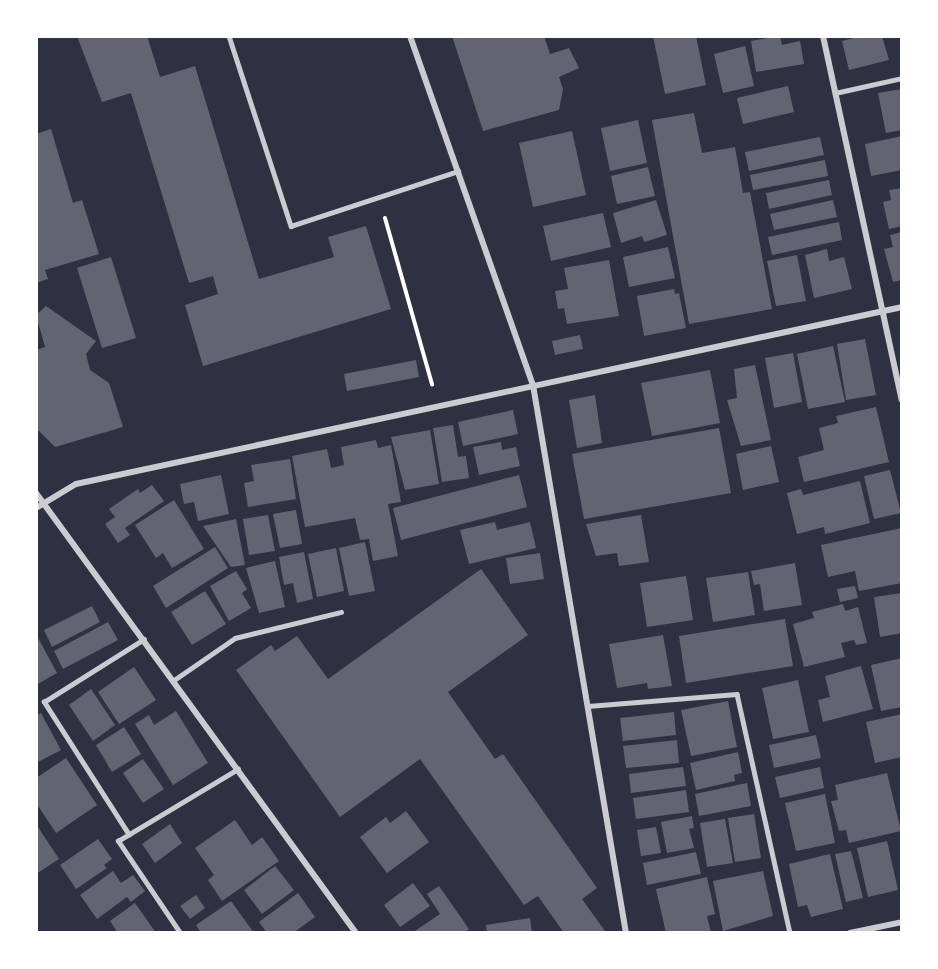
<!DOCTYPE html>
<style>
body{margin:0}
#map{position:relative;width:938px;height:969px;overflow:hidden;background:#2d3142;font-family:"DM Sans",sans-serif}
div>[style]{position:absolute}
.building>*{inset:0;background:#626471}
.path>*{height:4px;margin:-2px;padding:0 2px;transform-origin:2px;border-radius:2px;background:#fff}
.service>*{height:4.5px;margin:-2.25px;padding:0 2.25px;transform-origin:2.25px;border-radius:2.25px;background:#caccd0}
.minor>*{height:6px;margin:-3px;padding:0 3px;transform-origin:3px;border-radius:3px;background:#caccd0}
span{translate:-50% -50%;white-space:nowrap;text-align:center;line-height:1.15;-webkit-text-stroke:4.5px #fff;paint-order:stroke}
.frame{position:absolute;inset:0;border:38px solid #fff;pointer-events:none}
</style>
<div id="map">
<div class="building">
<div style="clip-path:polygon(77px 36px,147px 36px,160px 77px,195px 66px,259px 279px,334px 257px,328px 237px,366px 226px,391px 309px,203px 366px,185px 305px,218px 294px,213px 276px,189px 283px,131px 93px,102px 102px)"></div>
<div style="clip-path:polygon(452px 36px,544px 36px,550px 54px,569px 48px,579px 68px,559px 77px,563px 89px,559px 110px,483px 131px)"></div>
<div style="clip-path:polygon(653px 36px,696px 36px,706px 85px,665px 94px)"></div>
<div style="clip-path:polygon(780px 36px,782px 45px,800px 41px,804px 64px,756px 72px,751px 41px)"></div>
<div style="clip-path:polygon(862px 36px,882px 36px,889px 60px,849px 70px,842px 41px)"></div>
<div style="clip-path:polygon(745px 46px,754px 86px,723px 93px,714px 54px)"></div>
<div style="clip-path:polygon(788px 86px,794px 112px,743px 124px,737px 98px)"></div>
<div style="clip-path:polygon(902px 89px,902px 130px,886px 133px,878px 93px)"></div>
<div style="clip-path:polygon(694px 113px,702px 153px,735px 147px,743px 193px,750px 192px,772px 309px,689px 324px,652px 120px)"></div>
<div style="clip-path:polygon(638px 120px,647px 163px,610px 171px,601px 128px)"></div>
<div style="clip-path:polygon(51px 129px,73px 203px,82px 200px,99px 254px,45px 270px,48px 279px,36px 283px,36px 134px)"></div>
<div style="clip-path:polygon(572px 131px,586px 195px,533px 207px,519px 143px)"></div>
<div style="clip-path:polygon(902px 136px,902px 170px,871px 176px,865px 144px)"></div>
<div style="clip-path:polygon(820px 137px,824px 155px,749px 171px,745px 152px)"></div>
<div style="clip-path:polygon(825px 160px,828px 176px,753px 190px,750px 175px)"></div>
<div style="clip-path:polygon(648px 167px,655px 196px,617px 204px,611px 176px)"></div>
<div style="clip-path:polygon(829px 180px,832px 195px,769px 209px,766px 193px)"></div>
<div style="clip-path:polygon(902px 188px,902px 226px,889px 229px,883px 202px,891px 200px,889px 190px)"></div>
<div style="clip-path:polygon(656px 200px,667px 235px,644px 242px,642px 236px,621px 243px,613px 213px)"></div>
<div style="clip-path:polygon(833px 200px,837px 217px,774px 230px,770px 214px)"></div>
<div style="clip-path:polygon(603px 213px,611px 247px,551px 261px,543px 226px)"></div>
<div style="clip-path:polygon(839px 222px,842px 240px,772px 255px,768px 237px)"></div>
<div style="clip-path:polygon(902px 232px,902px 280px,893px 282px,884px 249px,893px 247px,890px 235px)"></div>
<div style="clip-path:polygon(668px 247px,675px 278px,629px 287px,623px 257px)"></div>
<div style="clip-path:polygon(827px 249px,829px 261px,844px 257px,852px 289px,814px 298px,805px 255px)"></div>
<div style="clip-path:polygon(797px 255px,806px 301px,776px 306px,767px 261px)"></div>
<div style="clip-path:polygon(111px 257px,136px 338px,102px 348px,77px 268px)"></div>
<div style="clip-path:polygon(609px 260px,619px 316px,567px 324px,564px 308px,558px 309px,555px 291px,568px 289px,564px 268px)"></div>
<div style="clip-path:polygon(674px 289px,675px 294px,679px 293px,686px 328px,644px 336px,637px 296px)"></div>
<div style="clip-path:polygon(46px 306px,96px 341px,86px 354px,90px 370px,109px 383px,123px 427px,55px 447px,36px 428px,36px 350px,45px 347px,36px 315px)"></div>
<div style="clip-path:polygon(580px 335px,583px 349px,555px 355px,552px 341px)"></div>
<div style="clip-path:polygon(865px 339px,876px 395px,846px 400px,837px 344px)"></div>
<div style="clip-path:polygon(833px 346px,845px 402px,808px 409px,797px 354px)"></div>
<div style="clip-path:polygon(793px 353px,802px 402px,774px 408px,765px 358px)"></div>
<div style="clip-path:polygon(416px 360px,419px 377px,347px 391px,344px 374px)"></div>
<div style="clip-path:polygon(755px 365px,771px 440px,741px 446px,727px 400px,737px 398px,734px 369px)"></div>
<div style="clip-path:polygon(710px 370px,720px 423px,652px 436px,641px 383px)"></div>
<div style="clip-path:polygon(595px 395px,602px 443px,577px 448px,569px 400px)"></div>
<div style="clip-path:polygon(876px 407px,889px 462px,804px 482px,798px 457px,824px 450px,819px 428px,838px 423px,836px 416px)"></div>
<div style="clip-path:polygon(513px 410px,518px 434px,463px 446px,458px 422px)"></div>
<div style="clip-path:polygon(453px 425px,458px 457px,466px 456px,469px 478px,442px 482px,433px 428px)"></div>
<div style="clip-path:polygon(719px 428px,731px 493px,584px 519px,572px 454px)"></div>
<div style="clip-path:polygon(430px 430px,439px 484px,405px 490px,391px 437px)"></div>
<div style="clip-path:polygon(376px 440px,378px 448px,391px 445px,401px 502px,388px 504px,398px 556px,373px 561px,369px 539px,360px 540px,355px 518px,305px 527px,292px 456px,327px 449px,331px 468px,344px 465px,341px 447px)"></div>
<div style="clip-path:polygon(501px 442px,502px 450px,516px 447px,520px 466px,479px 475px,473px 447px)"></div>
<div style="clip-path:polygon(771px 446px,779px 482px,743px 490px,736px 454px)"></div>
<div style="clip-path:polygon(290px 459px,296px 499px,248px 507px,244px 483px,254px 481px,251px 465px)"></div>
<div style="clip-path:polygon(890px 470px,901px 513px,874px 519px,864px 476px)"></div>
<div style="clip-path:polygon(221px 475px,229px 514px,198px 521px,194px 502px,184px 504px,180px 484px)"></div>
<div style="clip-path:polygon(519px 475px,527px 507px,401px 540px,393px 508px)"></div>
<div style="clip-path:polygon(860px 481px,870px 523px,825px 534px,824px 527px,797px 534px,787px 493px,801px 489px,803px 495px)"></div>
<div style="clip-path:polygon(152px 485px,164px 501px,125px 528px,130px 535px,118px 543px,105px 524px,115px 517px,109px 509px,138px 489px,140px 493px)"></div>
<div style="clip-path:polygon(174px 500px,204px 549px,172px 568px,163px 553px,156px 558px,135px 525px)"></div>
<div style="clip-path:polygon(296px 510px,302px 544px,280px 548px,273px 514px)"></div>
<div style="clip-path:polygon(268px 515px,275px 551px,249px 555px,243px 519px)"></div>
<div style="clip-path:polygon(641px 515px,649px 562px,619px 566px,617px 553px,596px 556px,586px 524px)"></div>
<div style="clip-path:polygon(236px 519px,245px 565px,231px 567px,203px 526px)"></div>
<div style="clip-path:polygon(495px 522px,497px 530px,530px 522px,536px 548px,469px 564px,460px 530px)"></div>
<div style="clip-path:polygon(902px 528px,902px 583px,859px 591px,855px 571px,828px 577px,821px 545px)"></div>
<div style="clip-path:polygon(365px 542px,375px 591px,349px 596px,339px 548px)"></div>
<div style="clip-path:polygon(215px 547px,228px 568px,166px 608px,153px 586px)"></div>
<div style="clip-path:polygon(336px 548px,344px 591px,317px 597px,308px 554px)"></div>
<div style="clip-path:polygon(304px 552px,313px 599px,297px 603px,293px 583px,284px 585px,279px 557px)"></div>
<div style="clip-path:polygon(540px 553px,544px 579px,510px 584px,506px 558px)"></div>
<div style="clip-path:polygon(275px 561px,285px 607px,259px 613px,246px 568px)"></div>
<div style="clip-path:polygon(795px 563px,802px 605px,764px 611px,760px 584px,754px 585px,751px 571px)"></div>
<div style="clip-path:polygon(481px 569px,528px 635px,448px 692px,495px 759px,503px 754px,597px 888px,582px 899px,605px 931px,602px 933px,564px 933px,538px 896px,524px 905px,420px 759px,340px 817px,236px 670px,271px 645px,275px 651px,297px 636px,328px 679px)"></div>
<div style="clip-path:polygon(236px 571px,247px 589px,242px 593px,251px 608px,229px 621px,210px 586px)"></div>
<div style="clip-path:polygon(748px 572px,755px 615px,713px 622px,706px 578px)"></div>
<div style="clip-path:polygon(686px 576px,693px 620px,647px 627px,640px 583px)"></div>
<div style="clip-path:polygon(855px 586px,858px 598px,840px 602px,837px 589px)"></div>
<div style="clip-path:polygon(205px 591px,226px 624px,192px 645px,171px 612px)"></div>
<div style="clip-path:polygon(902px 593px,902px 633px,880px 637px,874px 597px)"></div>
<div style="clip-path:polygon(843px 604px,845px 611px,858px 607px,867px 643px,856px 645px,854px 640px,841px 643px,845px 657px,804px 667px,793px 624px,814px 618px,812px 612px)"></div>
<div style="clip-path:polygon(92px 606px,100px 622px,52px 647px,44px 630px)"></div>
<div style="clip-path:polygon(785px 619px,793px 666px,686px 683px,679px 636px)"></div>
<div style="clip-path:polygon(108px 622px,118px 640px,63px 669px,54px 651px)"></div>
<div style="clip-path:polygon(36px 634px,57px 673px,36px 685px)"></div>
<div style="clip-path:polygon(663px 635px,672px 686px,648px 689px,647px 683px,617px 688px,609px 644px)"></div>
<div style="clip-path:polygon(902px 658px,902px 707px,881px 711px,871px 665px)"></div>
<div style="clip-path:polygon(861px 666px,873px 709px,823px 722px,818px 700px,830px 697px,825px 676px)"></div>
<div style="clip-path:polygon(134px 667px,156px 700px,119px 724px,98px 692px)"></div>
<div style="clip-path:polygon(798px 680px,809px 732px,773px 739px,762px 688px)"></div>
<div style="clip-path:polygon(91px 689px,115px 725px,93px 741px,69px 705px)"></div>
<div style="clip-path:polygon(728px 701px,737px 747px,691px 756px,681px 710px)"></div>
<div style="clip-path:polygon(176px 711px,208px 763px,173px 785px,135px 724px,149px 715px,154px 725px)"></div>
<div style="clip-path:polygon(674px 712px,676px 735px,623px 741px,620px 718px)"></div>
<div style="clip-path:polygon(41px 713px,61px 750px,36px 763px,36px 716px)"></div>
<div style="clip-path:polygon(902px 714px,902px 757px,875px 763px,866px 722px)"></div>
<div style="clip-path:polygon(124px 727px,141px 754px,112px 772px,96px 745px)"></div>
<div style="clip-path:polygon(816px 735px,821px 758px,774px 768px,769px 745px)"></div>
<div style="clip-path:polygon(677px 740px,679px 763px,626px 768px,623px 746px)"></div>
<div style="clip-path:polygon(738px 752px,742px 773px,734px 775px,735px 781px,696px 790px,690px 763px)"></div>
<div style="clip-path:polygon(66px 758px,97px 805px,56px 833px,36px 803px,36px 778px)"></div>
<div style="clip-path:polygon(143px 759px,164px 789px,143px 803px,123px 773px)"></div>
<div style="clip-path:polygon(683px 767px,686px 786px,631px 793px,629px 774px)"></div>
<div style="clip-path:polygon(820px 767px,824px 788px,780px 798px,775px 777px)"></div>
<div style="clip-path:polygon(887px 773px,901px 831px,849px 843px,846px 830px,839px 831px,831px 801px,838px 800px,835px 785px)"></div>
<div style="clip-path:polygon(747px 783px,751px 806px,699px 816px,695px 794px)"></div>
<div style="clip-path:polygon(686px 790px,689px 812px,636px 819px,633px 798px)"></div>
<div style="clip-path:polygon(825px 794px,835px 843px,796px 851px,785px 803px)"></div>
<div style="clip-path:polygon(406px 811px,429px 842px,387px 873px,360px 837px,386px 817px,390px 823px)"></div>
<div style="clip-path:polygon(754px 814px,761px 858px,735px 862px,728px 818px)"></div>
<div style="clip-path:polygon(692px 816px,694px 828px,689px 829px,694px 848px,667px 853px,661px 822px)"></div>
<div style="clip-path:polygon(725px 819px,733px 863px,707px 867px,700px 823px)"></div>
<div style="clip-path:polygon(235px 820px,252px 845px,262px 837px,279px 861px,222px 901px,208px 880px,214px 875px,195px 848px)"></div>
<div style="clip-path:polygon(36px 824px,59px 859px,36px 874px)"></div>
<div style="clip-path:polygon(170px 824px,182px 843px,155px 863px,142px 844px)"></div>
<div style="clip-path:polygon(656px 827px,661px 853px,641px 856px,637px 830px)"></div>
<div style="clip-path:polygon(98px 839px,112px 859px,104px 865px,107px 868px,76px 889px,60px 865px)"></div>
<div style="clip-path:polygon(887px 841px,898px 890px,868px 897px,857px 848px)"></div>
<div style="clip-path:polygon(851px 851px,863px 898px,846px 902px,835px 854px)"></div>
<div style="clip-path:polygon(696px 852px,701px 874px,647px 885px,643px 863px)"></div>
<div style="clip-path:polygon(830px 854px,843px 909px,811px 917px,807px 905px,798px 907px,789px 864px)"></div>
<div style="clip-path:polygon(275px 866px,294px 890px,262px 914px,244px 890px)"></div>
<div style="clip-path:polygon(113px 871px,121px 883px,133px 875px,145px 891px,131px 902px,127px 897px,97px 919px,80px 895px)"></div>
<div style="clip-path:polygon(763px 871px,773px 916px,723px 931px,713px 881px)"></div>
<div style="clip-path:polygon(707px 877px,715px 914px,707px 916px,711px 933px,666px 933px,656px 889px)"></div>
<div style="clip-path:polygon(413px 883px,430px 906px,400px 927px,384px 905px)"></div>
<div style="clip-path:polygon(439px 886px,469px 929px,464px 933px,412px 933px,440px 914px,427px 894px)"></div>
<div style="clip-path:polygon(298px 893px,315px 917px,293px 933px,267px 933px,259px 922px)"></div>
<div style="clip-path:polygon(196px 895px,205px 908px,190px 919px,180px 906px)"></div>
<div style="clip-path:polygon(231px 901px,254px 933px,201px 933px,196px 925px)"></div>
<div style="clip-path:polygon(135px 903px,156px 933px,118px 933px,110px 921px)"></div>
<div style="clip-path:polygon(530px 918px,532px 933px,487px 933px,486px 925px)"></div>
</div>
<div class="path">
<div style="left:385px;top:218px;width:173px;rotate:74.2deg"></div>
</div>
<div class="service">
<div style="left:229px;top:36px;width:200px;rotate:71.9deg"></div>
<div style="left:291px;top:226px;width:176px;rotate:-18.2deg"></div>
<div style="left:835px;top:93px;width:69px;rotate:-12.6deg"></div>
<div style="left:174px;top:680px;width:74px;rotate:-34.5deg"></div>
<div style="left:235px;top:638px;width:109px;rotate:-13.8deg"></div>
<div style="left:588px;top:706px;width:149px;rotate:-4.6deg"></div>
<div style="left:737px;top:694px;width:245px;rotate:77.5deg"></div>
<div style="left:129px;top:835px;width:158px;rotate:-122.6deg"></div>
<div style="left:44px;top:702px;width:118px;rotate:-32.2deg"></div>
<div style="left:180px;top:933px;width:111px;rotate:-124deg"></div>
<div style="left:118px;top:841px;width:140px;rotate:-31deg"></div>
</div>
<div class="minor">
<div style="left:410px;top:36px;width:370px;rotate:70.6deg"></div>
<div style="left:533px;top:385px;width:556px;rotate:80.37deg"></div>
<div style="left:823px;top:36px;width:372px;rotate:77.8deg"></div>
<div style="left:36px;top:493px;width:544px;rotate:53.97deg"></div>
<div style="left:36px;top:508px;width:47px;rotate:-31deg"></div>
<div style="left:76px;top:484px;width:845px;rotate:-12.09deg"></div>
<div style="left:850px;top:933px;width:53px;rotate:-11.9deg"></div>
</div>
<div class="frame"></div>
</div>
